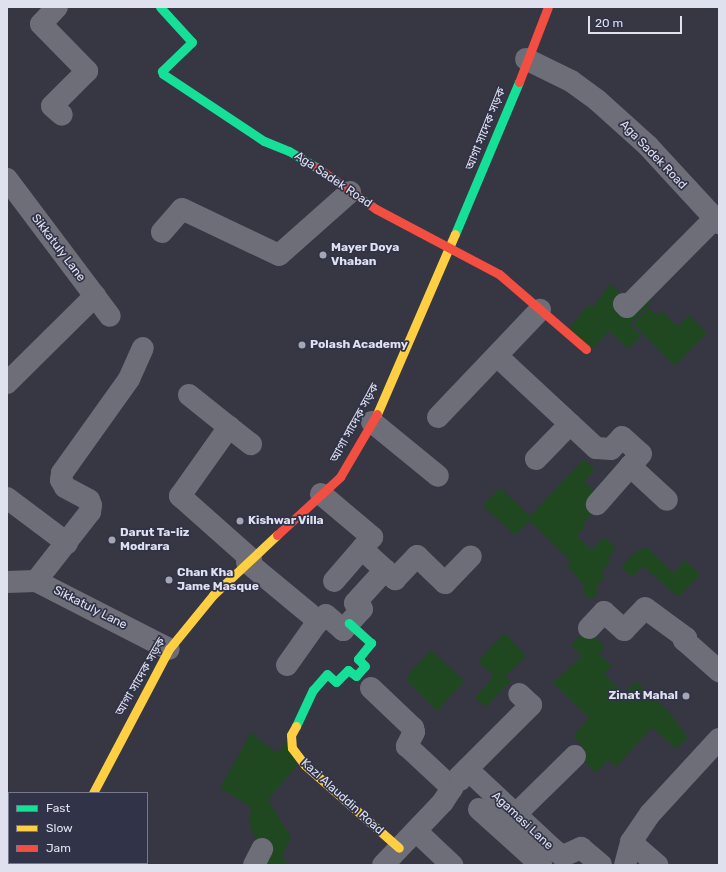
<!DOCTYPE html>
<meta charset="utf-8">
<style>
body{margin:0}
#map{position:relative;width:726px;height:872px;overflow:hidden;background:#363743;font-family:Rubik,"Noto Sans Bengali",sans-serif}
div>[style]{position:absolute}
.green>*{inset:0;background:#1f4821}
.street>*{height:22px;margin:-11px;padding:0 11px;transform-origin:11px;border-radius:11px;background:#6e6e79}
.fast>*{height:9px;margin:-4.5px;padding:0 4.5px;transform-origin:4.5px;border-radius:4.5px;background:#16e098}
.slow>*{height:9px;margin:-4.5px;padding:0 4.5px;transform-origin:4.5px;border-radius:4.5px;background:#ffcf43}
.jam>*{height:9px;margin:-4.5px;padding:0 4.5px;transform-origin:4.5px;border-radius:4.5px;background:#f24e42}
.dots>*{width:11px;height:11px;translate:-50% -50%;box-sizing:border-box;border:2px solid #313348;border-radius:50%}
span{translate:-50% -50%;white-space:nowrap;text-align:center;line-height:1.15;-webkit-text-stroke:3.5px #313348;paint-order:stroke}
.street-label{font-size:12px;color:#dfe1ef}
.poi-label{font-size:12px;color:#dfe1ef;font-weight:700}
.left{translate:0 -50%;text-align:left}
.right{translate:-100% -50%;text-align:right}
.frame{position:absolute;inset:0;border:8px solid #dfe1ef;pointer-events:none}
.legend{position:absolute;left:8px;top:792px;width:140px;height:72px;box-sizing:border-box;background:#313348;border:1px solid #77798b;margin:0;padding:5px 7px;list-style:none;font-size:12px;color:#dfe1ef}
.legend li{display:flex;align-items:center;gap:8px;height:20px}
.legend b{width:20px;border:1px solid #77798b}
.scale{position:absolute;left:588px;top:16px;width:94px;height:18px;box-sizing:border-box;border:2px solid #dfe1ef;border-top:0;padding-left:5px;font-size:12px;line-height:14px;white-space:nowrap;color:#dfe1ef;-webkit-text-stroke:3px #313348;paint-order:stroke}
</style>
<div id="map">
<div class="green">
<div style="clip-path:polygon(610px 284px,627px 298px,645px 294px,652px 301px,630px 325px,641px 336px,628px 349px,609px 331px,591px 350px,569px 329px,588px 305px,593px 307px)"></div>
<div style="clip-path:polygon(649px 308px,657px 316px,661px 311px,678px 326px,689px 315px,707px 333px,675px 366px,633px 324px)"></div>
<div style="clip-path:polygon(584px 459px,595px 469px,584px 482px,604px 500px,583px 524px,585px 527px,577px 536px,592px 550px,604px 537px,616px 548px,608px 558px,611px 561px,601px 572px,605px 576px,595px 587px,599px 591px,591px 600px,581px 591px,585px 587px,567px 565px,571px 561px,530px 521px,515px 535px,483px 506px,500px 488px,530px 516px)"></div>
<div style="clip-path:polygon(647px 547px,673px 573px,685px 560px,700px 575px,678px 597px,643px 566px,632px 577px,621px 567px,635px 552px)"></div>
<div style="clip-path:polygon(587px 629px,605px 647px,599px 654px,612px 666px,604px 674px,624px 694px,636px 681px,668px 711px,688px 737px,676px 749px,652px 727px,616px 767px,608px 760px,596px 773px,577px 753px,583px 747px,573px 736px,589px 718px,553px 683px,582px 656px,571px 645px)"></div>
<div style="clip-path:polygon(505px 633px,526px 656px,505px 676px,511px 681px,486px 707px,475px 698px,494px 676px,478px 661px)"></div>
<div style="clip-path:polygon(431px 650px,464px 681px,437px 711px,407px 681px,410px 672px)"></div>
<div style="clip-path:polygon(251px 733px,277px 753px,288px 740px,297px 765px,268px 800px,291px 837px,282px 857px,290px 865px,255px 865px,263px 851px,251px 830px,249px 821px,251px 807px,220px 788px)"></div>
</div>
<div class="street">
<div style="left:57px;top:7px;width:23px;rotate:133deg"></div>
<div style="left:41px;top:24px;width:66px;rotate:45.6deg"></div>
<div style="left:87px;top:71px;width:49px;rotate:135deg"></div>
<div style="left:52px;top:106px;width:13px;rotate:42deg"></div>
<div style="left:526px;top:59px;width:50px;rotate:26.1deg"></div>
<div style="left:571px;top:81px;width:32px;rotate:36deg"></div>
<div style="left:597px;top:100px;width:69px;rotate:42deg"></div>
<div style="left:648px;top:146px;width:105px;rotate:47.3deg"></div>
<div style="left:7px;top:179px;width:171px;rotate:53.1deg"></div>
<div style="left:162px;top:232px;width:30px;rotate:-49deg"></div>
<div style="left:182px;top:209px;width:107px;rotate:25.4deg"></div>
<div style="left:279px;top:255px;width:95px;rotate:-41.6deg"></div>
<div style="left:624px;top:304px;width:4px;rotate:45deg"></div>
<div style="left:627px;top:307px;width:125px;rotate:-45.3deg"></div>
<div style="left:497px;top:356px;width:135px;rotate:42.9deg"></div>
<div style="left:596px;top:448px;width:15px;rotate:4deg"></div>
<div style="left:611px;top:449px;width:16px;rotate:-47deg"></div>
<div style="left:622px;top:437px;width:25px;rotate:42deg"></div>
<div style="left:641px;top:454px;width:67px;rotate:131.3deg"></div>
<div style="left:7px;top:383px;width:124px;rotate:-44.7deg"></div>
<div style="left:189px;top:395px;width:51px;rotate:38.7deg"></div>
<div style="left:438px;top:417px;width:148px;rotate:-46.4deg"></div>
<div style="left:372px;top:422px;width:85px;rotate:39.3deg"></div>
<div style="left:536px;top:459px;width:49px;rotate:-45.8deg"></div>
<div style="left:630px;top:466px;width:50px;rotate:42.6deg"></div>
<div style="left:321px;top:494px;width:67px;rotate:40.1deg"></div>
<div style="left:372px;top:537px;width:58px;rotate:130.8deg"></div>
<div style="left:7px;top:498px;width:75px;rotate:36.9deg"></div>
<div style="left:362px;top:549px;width:45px;rotate:42.3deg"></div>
<div style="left:395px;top:579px;width:32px;rotate:-46deg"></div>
<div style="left:417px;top:556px;width:39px;rotate:44deg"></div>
<div style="left:445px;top:583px;width:37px;rotate:-46deg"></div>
<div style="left:251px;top:559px;width:95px;rotate:-138.4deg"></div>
<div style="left:180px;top:496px;width:85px;rotate:-54.6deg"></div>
<div style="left:229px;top:427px;width:28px;rotate:38deg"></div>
<div style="left:247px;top:562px;width:91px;rotate:39.6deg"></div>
<div style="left:317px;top:620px;width:3px"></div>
<div style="left:36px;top:581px;width:88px;rotate:-52deg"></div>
<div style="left:90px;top:512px;width:7px;rotate:-82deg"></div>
<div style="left:91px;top:505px;width:5px;rotate:-112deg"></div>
<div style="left:89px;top:500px;width:27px;rotate:-152deg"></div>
<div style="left:65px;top:487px;width:8px;rotate:-120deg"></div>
<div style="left:61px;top:480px;width:7px;rotate:-82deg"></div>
<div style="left:62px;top:473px;width:115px;rotate:-54.5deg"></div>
<div style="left:129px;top:379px;width:34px;rotate:-66deg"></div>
<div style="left:7px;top:582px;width:29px;rotate:-2deg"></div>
<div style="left:36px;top:581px;width:149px;rotate:27.1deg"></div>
<div style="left:589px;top:628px;width:22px;rotate:-47deg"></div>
<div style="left:604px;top:612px;width:27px;rotate:42deg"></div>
<div style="left:624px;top:630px;width:30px;rotate:-46deg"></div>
<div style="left:645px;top:608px;width:51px;rotate:36.2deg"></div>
<div style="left:686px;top:638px;width:3px;rotate:135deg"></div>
<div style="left:684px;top:640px;width:47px;rotate:41.5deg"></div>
<div style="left:287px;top:665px;width:50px;rotate:-54.7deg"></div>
<div style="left:316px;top:624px;width:13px;rotate:-42deg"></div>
<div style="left:326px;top:615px;width:23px;rotate:41deg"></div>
<div style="left:343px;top:630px;width:28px;rotate:-48deg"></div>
<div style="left:362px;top:609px;width:9px;rotate:-139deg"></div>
<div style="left:355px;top:603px;width:45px;rotate:-47.7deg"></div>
<div style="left:371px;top:688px;width:58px;rotate:43.6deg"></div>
<div style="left:413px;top:728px;width:4px;rotate:76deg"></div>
<div style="left:414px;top:732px;width:16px;rotate:117deg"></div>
<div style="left:407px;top:746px;width:62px;rotate:43deg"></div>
<div style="left:452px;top:788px;width:17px;rotate:123deg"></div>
<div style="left:443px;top:802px;width:87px;rotate:133.6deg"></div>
<div style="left:467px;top:769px;width:119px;rotate:43deg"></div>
<div style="left:554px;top:850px;width:11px;rotate:34deg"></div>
<div style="left:563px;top:856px;width:20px;rotate:-24deg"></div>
<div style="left:581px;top:848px;width:26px;rotate:40deg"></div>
<div style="left:460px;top:780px;width:3px;rotate:-108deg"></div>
<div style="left:459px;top:777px;width:102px;rotate:-45deg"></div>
<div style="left:531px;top:705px;width:16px;rotate:-137deg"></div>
<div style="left:479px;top:809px;width:84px;rotate:42.1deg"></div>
<div style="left:515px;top:815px;width:84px;rotate:-44.5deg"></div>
<div style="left:416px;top:831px;width:50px;rotate:43.4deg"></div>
<div style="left:631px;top:842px;width:35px;rotate:41deg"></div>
<div style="left:254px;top:865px;width:18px;rotate:-63deg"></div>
<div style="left:625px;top:865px;width:24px;rotate:-75deg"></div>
<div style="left:631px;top:842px;width:34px;rotate:-56deg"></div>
<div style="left:650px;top:814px;width:102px;rotate:-47.4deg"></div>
</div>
<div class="fast">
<div style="left:160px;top:7px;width:47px;rotate:47.6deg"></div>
<div style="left:192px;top:42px;width:42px;rotate:136deg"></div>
<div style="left:162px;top:71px;width:3px;rotate:72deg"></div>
<div style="left:163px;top:74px;width:121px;rotate:33.6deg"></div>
<div style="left:264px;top:141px;width:27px;rotate:22deg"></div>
<div style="left:289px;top:151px;width:31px;rotate:31deg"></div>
<div style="left:455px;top:234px;width:165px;rotate:-67.2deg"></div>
<div style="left:296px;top:726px;width:40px;rotate:-65deg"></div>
<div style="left:313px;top:690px;width:21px;rotate:-49deg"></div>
<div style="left:327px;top:674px;width:12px;rotate:42deg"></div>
<div style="left:336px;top:682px;width:17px;rotate:-45deg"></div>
<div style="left:348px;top:670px;width:10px;rotate:37deg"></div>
<div style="left:356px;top:676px;width:13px;rotate:-48deg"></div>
<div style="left:365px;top:666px;width:10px;rotate:-135deg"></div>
<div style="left:358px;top:659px;width:21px;rotate:-51deg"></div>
<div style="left:371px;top:643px;width:30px;rotate:-138deg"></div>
</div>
<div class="slow">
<div style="left:377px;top:414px;width:196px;rotate:-66.6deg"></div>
<div style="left:296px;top:726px;width:10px;rotate:119deg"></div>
<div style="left:291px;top:735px;width:13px;rotate:86deg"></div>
<div style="left:292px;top:748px;width:21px;rotate:53deg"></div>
<div style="left:305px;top:765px;width:125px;rotate:41.4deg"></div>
<div style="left:93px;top:793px;width:163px;rotate:-62.2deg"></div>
<div style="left:169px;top:649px;width:70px;rotate:-50.8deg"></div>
<div style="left:213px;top:595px;width:88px;rotate:-43.2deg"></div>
</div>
<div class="jam">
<div style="left:519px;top:82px;width:80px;rotate:-68.9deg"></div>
<div style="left:316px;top:167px;width:73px;rotate:35deg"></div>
<div style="left:376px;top:209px;width:139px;rotate:27.9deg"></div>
<div style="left:499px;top:274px;width:115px;rotate:40.8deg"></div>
<div style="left:277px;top:535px;width:86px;rotate:-42.6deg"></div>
<div style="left:340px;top:477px;width:73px;rotate:-59.6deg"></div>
<div style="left:57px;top:865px;width:2px;rotate:-63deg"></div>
</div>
<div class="dots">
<div style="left:323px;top:255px;background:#a4a6b3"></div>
<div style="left:302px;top:345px;background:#a4a6b3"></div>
<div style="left:240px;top:521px;background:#a4a6b3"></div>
<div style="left:112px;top:540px;background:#a4a6b3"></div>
<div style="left:169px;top:580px;background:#a4a6b3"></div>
<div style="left:686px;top:696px;background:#a4a6b3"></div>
</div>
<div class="street-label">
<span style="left:486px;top:129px;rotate:-68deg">আগা সাদেক সড়ক</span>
<span style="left:653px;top:155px;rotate:46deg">Aga Sadek Road</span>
<span style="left:333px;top:180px;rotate:34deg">Aga Sadek Road</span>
<span style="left:58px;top:248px;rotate:53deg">Sikkatuly Lane</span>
<span style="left:355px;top:423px;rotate:-61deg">আগা সাদেক সড়ক</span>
<span style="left:90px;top:608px;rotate:27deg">Sikkatuly Lane</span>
<span style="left:141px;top:677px;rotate:-60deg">আগা সাদেক সড়ক</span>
<span style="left:342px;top:797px;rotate:42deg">Kazi Alauddin Road</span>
<span style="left:522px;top:821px;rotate:43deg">Agamasi Lane</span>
</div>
<div class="poi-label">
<span class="left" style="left:331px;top:255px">Mayer Doya<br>Vhaban</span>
<span class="left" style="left:310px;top:345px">Polash Academy</span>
<span class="left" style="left:248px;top:521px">Kishwar Villa</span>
<span class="left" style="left:120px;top:540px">Darut Ta-liz<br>Modrara</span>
<span class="left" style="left:177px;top:580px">Chan Kha<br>Jame Masque</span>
<span class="right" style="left:678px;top:696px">Zinat Mahal</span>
</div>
<div class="frame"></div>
<ul class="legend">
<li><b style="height:5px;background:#16e098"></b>Fast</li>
<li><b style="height:5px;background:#ffcf43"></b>Slow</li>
<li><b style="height:5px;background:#f24e42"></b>Jam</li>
</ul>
<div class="scale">20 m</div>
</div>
